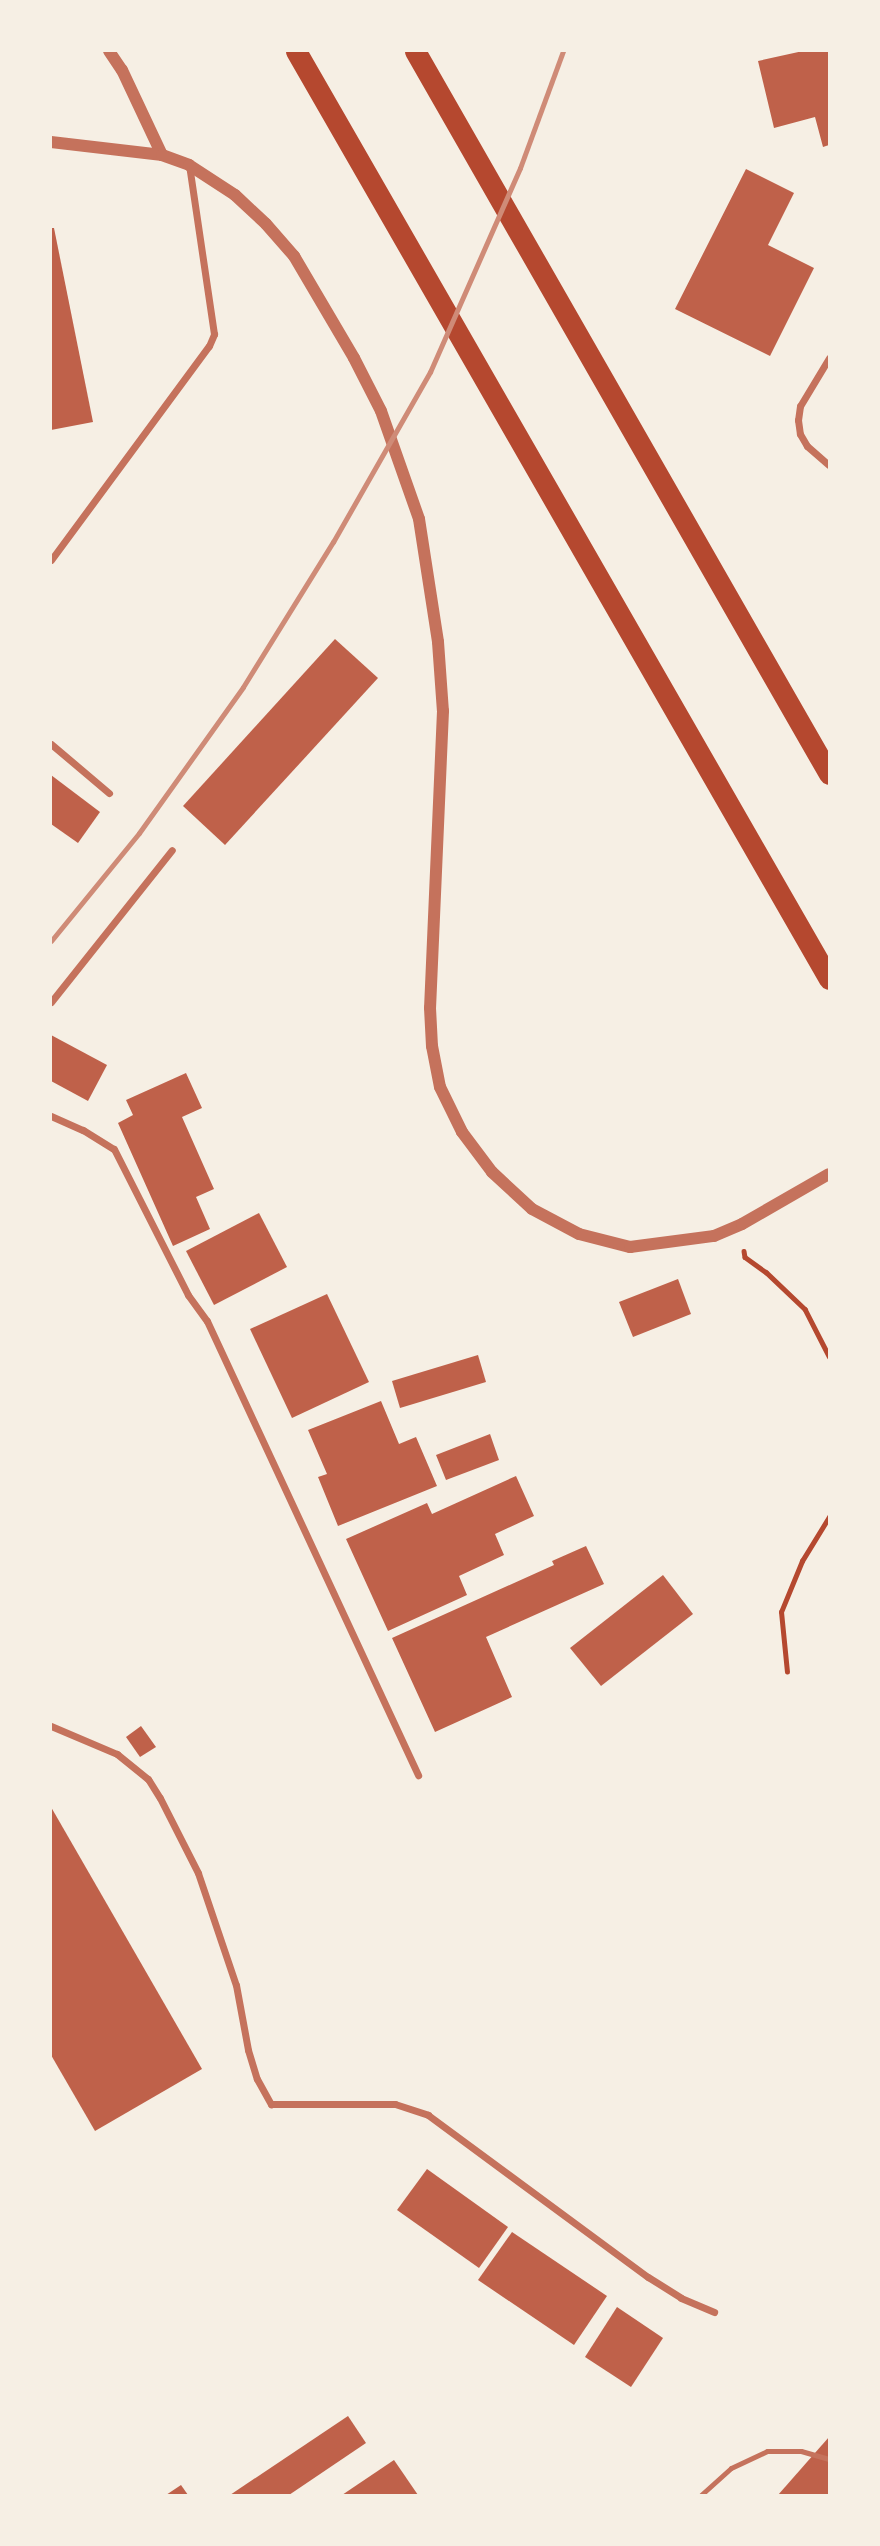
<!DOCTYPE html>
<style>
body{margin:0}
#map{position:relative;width:880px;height:2546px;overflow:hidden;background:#f6efe4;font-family:Jost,sans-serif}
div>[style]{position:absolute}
.building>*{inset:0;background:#bf614a}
.path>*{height:4.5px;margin:-2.25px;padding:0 2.25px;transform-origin:2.25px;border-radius:2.25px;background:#b5482f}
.service>*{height:5px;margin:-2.5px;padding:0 2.5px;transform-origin:2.5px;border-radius:2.5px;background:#c5725c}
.minor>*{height:7px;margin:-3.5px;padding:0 3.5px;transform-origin:3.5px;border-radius:3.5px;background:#c5725c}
.tertiary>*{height:12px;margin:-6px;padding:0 6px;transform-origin:6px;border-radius:6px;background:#c5725c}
.motorway>*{height:21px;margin:-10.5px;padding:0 10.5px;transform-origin:10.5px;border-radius:10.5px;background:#b5482f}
.rail>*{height:5px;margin:-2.5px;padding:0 2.5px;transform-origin:2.5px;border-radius:2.5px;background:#cf8b77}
span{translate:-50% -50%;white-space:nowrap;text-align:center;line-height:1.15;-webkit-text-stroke:5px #f6efe4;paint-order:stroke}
.frame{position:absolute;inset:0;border:52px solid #f6efe4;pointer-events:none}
</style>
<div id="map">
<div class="building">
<div style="clip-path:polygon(803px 51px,829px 51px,829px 145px,823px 147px,815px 117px,774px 128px,758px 61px)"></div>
<div style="clip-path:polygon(746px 169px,794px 193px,768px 245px,814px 268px,770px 356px,675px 309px)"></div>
<div style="clip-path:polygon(51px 228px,54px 228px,93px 422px,51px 430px)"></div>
<div style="clip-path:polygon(335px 639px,378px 678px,225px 845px,183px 806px)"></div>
<div style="clip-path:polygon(51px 775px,100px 812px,78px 843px,51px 824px)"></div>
<div style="clip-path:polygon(51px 1035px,107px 1065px,88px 1101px,51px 1081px)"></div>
<div style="clip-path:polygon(186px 1073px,202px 1108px,182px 1117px,214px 1189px,196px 1197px,210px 1229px,173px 1246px,118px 1123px,133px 1115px,126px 1100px)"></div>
<div style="clip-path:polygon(259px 1213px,287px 1267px,214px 1305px,186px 1251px)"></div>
<div style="clip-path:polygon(678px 1279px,691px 1314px,633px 1337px,619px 1302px)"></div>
<div style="clip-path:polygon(327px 1294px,369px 1382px,292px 1418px,250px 1329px)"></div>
<div style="clip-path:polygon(478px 1355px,486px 1382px,400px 1408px,392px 1381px)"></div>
<div style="clip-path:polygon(381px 1401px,399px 1444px,416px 1437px,437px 1486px,338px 1526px,318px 1477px,327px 1474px,308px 1430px)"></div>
<div style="clip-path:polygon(490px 1434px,499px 1460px,446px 1480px,436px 1455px)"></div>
<div style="clip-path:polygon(516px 1476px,534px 1516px,495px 1534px,504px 1555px,459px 1576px,467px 1595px,388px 1631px,346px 1539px,427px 1503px,432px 1514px)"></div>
<div style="clip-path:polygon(586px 1546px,604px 1584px,486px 1637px,512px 1697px,435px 1732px,392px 1638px,554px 1565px,552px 1561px)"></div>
<div style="clip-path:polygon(663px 1575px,693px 1614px,601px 1686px,570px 1648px)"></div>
<div style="clip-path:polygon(141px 1726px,156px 1747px,140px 1757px,126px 1737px)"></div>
<div style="clip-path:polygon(51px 1807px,202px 2069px,95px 2131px,51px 2055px)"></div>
<div style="clip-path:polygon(427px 2169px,508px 2227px,479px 2268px,397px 2210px)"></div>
<div style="clip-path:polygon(512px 2232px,607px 2296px,574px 2345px,478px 2280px)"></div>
<div style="clip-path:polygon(617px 2307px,663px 2338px,631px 2387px,585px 2357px)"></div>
<div style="clip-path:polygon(348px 2416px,366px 2443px,289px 2495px,230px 2495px)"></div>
<div style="clip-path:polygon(829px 2437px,829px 2495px,778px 2495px)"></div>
<div style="clip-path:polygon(394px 2460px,418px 2495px,342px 2495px)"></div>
<div style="clip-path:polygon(181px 2485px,188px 2495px,166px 2495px)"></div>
</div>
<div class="path">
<div style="left:744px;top:1251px;width:6px;rotate:81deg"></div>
<div style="left:745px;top:1257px;width:26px;rotate:36deg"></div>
<div style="left:766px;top:1272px;width:54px;rotate:43.5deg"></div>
<div style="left:805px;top:1309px;width:53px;rotate:62.9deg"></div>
<div style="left:787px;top:1672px;width:60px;rotate:-95.7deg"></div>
<div style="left:781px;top:1612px;width:55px;rotate:-67.6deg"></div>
<div style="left:802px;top:1561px;width:52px;rotate:-58.5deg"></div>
</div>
<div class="service">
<div style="left:701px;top:2495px;width:40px;rotate:-42deg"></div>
<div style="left:731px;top:2468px;width:40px;rotate:-25deg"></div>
<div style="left:767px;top:2451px;width:34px"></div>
<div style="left:801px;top:2451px;width:29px;rotate:16deg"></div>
</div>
<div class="minor">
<div style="left:829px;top:358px;width:56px;rotate:121.1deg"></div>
<div style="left:800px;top:406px;width:14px;rotate:98deg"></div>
<div style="left:798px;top:420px;width:14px;rotate:82deg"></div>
<div style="left:800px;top:434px;width:14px;rotate:60deg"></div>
<div style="left:807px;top:446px;width:29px;rotate:41deg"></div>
<div style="left:51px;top:560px;width:266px;rotate:-53.6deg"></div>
<div style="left:209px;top:346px;width:13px;rotate:-67deg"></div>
<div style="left:214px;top:334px;width:171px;rotate:-98.4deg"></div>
<div style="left:51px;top:744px;width:76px;rotate:40.2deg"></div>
<div style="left:51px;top:1002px;width:194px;rotate:-51.5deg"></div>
<div style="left:51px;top:1116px;width:35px;rotate:24deg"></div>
<div style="left:83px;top:1130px;width:36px;rotate:32deg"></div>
<div style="left:114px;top:1149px;width:164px;rotate:63.1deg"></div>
<div style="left:188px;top:1295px;width:32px;rotate:54deg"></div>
<div style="left:207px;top:1321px;width:501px;rotate:65.07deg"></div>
<div style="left:51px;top:1726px;width:72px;rotate:23deg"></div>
<div style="left:117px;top:1754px;width:40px;rotate:39deg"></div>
<div style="left:148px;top:1779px;width:22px;rotate:58deg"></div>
<div style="left:160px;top:1798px;width:84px;rotate:63.1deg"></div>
<div style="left:198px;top:1873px;width:118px;rotate:71.3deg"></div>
<div style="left:236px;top:1985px;width:66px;rotate:79.5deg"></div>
<div style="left:248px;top:2050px;width:30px;rotate:73deg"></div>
<div style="left:257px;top:2079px;width:29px;rotate:61deg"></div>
<div style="left:271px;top:2104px;width:124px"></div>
<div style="left:395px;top:2104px;width:35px;rotate:18deg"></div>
<div style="left:428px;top:2115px;width:273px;rotate:36.4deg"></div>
<div style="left:648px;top:2277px;width:39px;rotate:32deg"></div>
<div style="left:681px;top:2298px;width:36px;rotate:23deg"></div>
</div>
<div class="tertiary">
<div style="left:109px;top:51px;width:23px;rotate:56deg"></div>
<div style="left:122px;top:70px;width:94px;rotate:64.8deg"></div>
<div style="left:51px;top:142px;width:112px;rotate:6.7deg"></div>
<div style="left:162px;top:155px;width:29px;rotate:20deg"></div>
<div style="left:189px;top:165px;width:55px;rotate:33.1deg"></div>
<div style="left:235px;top:195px;width:42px;rotate:43.1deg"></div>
<div style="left:266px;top:224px;width:43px;rotate:48.8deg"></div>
<div style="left:294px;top:256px;width:118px;rotate:59.5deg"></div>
<div style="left:354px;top:358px;width:59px;rotate:63deg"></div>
<div style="left:381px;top:411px;width:114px;rotate:70.6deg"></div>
<div style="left:419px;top:519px;width:124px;rotate:81.2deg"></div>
<div style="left:438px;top:642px;width:69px;rotate:85.9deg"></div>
<div style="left:443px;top:711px;width:297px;rotate:92.5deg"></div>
<div style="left:430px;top:1008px;width:38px;rotate:87deg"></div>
<div style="left:432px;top:1046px;width:42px;rotate:79deg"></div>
<div style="left:440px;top:1087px;width:50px;rotate:63.9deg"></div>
<div style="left:462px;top:1132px;width:50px;rotate:53.1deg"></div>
<div style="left:492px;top:1172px;width:54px;rotate:42.8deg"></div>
<div style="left:532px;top:1209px;width:53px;rotate:28deg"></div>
<div style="left:579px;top:1234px;width:53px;rotate:14.3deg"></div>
<div style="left:630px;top:1247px;width:85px;rotate:-7.5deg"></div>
<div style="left:714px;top:1236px;width:30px;rotate:-23deg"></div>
<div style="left:742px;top:1224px;width:100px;rotate:-29.9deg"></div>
</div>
<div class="motorway">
<div style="left:296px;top:51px;width:1070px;rotate:60.13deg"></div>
<div style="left:415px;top:51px;width:833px;rotate:60.2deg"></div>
</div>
<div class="rail">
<div style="left:51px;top:941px;width:139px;rotate:-50.8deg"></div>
<div style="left:139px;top:833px;width:179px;rotate:-54.5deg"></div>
<div style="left:243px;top:687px;width:171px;rotate:-58.2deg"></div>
<div style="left:333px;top:542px;width:196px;rotate:-60.3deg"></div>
<div style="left:430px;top:372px;width:223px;rotate:-66.2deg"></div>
<div style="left:520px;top:168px;width:125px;rotate:-69.8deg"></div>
</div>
<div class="frame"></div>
</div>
